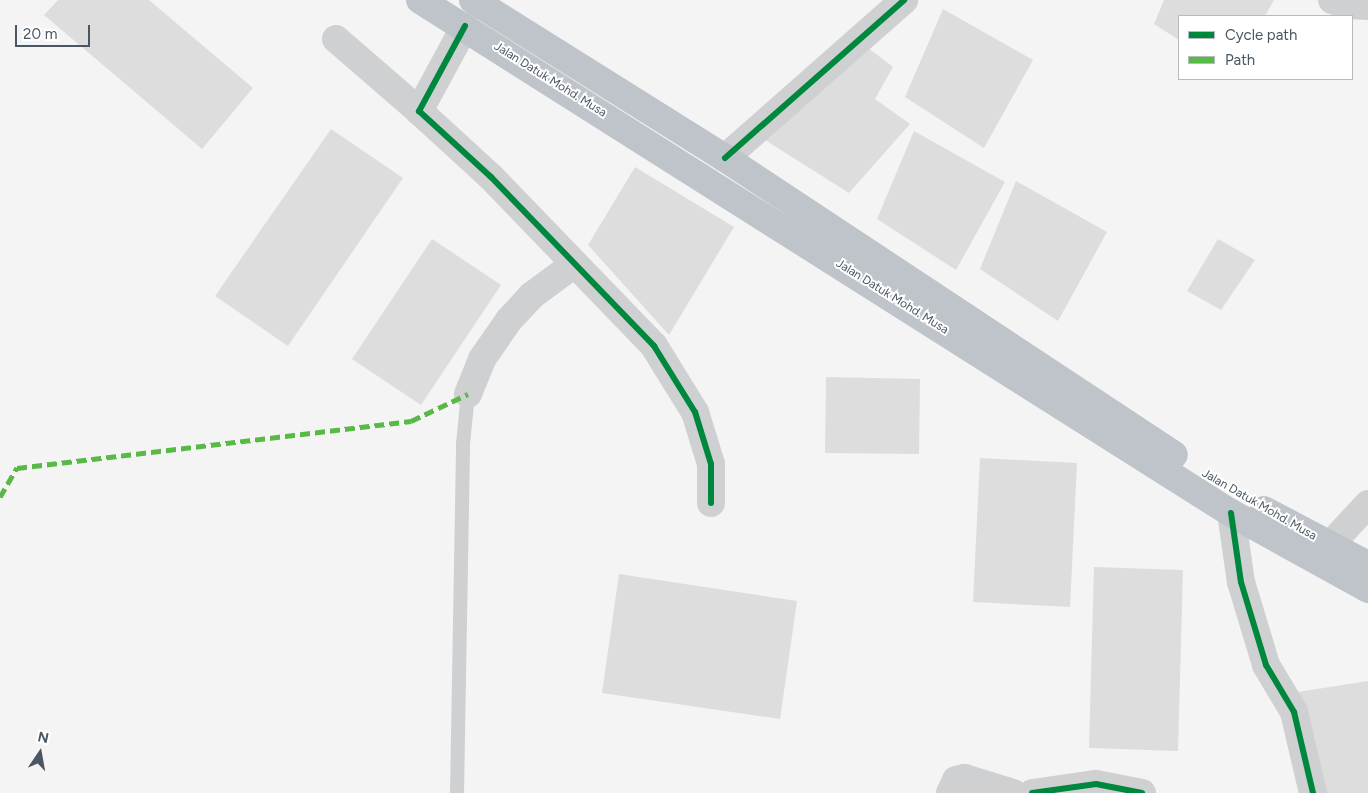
<!DOCTYPE html>
<style>
body{margin:0}
#map{position:relative;width:1368px;height:793px;overflow:hidden;background:#f4f4f4;font-family:Figtree,sans-serif}
div>[style]{position:absolute}
.building>*{inset:0;background:#ddddde}
.lane>*{height:14px;margin:-7px;padding:0 7px;transform-origin:7px;border-radius:7px;background:#ced0d2}
.street>*{height:28px;margin:-14px;padding:0 14px;transform-origin:14px;border-radius:14px;background:#ced0d2}
.highway>*{height:28px;margin:-14px;padding:0 14px;transform-origin:14px;border-radius:14px;background:#bec4c9}
.quiet>*{height:5px;margin-top:-2.5px;transform-origin:0;background:repeating-linear-gradient(90deg,#58b947 0 10px,transparent 0 15px)}
.cycleway>*{height:6px;margin:-3px;padding:0 3px;transform-origin:3px;border-radius:3px;background:#00873e}
span{translate:-50% -50%;white-space:nowrap;text-align:center;line-height:1.15;-webkit-text-stroke:4px #fff;paint-order:stroke}
.street-label{font-size:12px;color:#4a5661}
.legend{position:absolute;left:1178px;top:15px;width:175px;height:65px;box-sizing:border-box;background:#fff;border:1px solid #b7bbc0;margin:0;padding:6px 9px;list-style:none;font-size:15px;color:#4a5661}
.legend li{display:flex;align-items:center;gap:10px;height:25px}
.legend b{width:25px;border:1px solid #b7bbc0}
.north{position:absolute;left:15px;top:728px;width:50px;height:50px;-webkit-text-stroke:4px #fff;paint-order:stroke;rotate:12deg;font-size:14px;font-weight:700;line-height:20px;text-align:center;color:#4a5661}
.north::after{content:'';display:block;margin:auto;width:18px;height:22px;background:#4a5661;clip-path:polygon(50% 0,100% 100%,50% 72%,0 100%)}
.scale{position:absolute;left:15px;top:25px;width:75px;height:22px;box-sizing:border-box;border:2px solid #4a5661;border-top:0;padding-left:6px;font-size:15px;line-height:18px;white-space:nowrap;color:#4a5661;-webkit-text-stroke:4px #fff;paint-order:stroke}
</style>
<div id="map">
<div class="building">
<div style="clip-path:polygon(58px 0,149px 0,253px 88px,202px 149px,44px 15px)"></div>
<div style="clip-path:polygon(1164px 0,1274px 0,1265px 16px,1179px 16px,1179px 40px,1154px 24px)"></div>
<div style="clip-path:polygon(943px 9px,1033px 60px,984px 148px,905px 97px)"></div>
<div style="clip-path:polygon(863px 44px,893px 67px,875px 99px,910px 124px,849px 193px,765px 140px)"></div>
<div style="clip-path:polygon(331px 129px,403px 178px,288px 346px,215px 296px)"></div>
<div style="clip-path:polygon(914px 131px,1005px 182px,956px 270px,877px 219px)"></div>
<div style="clip-path:polygon(635px 167px,734px 227px,669px 335px,588px 245px)"></div>
<div style="clip-path:polygon(1016px 181px,1107px 232px,1058px 321px,980px 269px)"></div>
<div style="clip-path:polygon(432px 239px,501px 285px,421px 405px,352px 359px)"></div>
<div style="clip-path:polygon(1218px 239px,1255px 260px,1221px 310px,1187px 291px)"></div>
<div style="clip-path:polygon(826px 377px,920px 379px,919px 454px,825px 453px)"></div>
<div style="clip-path:polygon(980px 458px,1077px 463px,1070px 607px,973px 602px)"></div>
<div style="clip-path:polygon(1094px 567px,1183px 570px,1178px 751px,1089px 748px)"></div>
<div style="clip-path:polygon(619px 574px,797px 601px,780px 719px,602px 693px)"></div>
<div style="clip-path:polygon(1368px 681px,1368px 793px,1321px 793px,1298px 692px)"></div>
</div>
<div class="lane">
<div style="left:457px;top:793px;width:349px;rotate:-89deg"></div>
<div style="left:463px;top:444px;width:50px;rotate:-84.3deg"></div>
</div>
<div class="street">
<div style="left:1332px;top:0;width:17px;rotate:17deg"></div>
<div style="left:1348px;top:5px;width:20px;rotate:3deg"></div>
<div style="left:465px;top:26px;width:97px;rotate:118.4deg"></div>
<div style="left:419px;top:111px;width:98px;rotate:42.5deg"></div>
<div style="left:491px;top:177px;width:235px;rotate:46deg"></div>
<div style="left:654px;top:346px;width:78px;rotate:58.2deg"></div>
<div style="left:695px;top:412px;width:54px;rotate:72.9deg"></div>
<div style="left:711px;top:464px;width:39px;rotate:90deg"></div>
<div style="left:336px;top:39px;width:110px;rotate:40.9deg"></div>
<div style="left:725px;top:158px;width:239px;rotate:-41.4deg"></div>
<div style="left:468px;top:394px;width:38px;rotate:-68deg"></div>
<div style="left:482px;top:359px;width:47px;rotate:-55.3deg"></div>
<div style="left:509px;top:320px;width:33px;rotate:-47deg"></div>
<div style="left:531px;top:296px;width:52px;rotate:-36.4deg"></div>
<div style="left:1231px;top:513px;width:70px;rotate:81.8deg"></div>
<div style="left:1241px;top:582px;width:87px;rotate:73.2deg"></div>
<div style="left:1266px;top:665px;width:55px;rotate:59.2deg"></div>
<div style="left:1294px;top:712px;width:83px;rotate:76.8deg"></div>
<div style="left:1330px;top:545px;width:56px;rotate:-47.2deg"></div>
<div style="left:950px;top:793px;width:14px;rotate:-65deg"></div>
<div style="left:956px;top:780px;width:9px;rotate:-13deg"></div>
<div style="left:965px;top:778px;width:50px;rotate:17.4deg"></div>
<div style="left:1032px;top:793px;width:65px;rotate:-8deg"></div>
<div style="left:1096px;top:784px;width:47px;rotate:11.1deg"></div>
</div>
<div class="highway">
<div style="left:420px;top:0;width:960px;rotate:32.32deg"></div>
<div style="left:1231px;top:513px;width:157px;rotate:29deg"></div>
<div style="left:473px;top:0;width:297px;rotate:32.1deg"></div>
<div style="left:725px;top:158px;width:538px;rotate:33.48deg"></div>
<div style="left:1264px;top:510px;width:118px;rotate:27.9deg"></div>
</div>
<div class="quiet">
<div style="left:0;top:497px;width:34px;rotate:-60deg"></div>
<div style="left:17px;top:468px;width:397px;rotate:-6.8deg"></div>
<div style="left:411px;top:421px;width:63px;rotate:-25.3deg"></div>
</div>
<div class="cycleway">
<div style="left:465px;top:26px;width:97px;rotate:118.4deg"></div>
<div style="left:419px;top:111px;width:98px;rotate:42.5deg"></div>
<div style="left:491px;top:177px;width:235px;rotate:46deg"></div>
<div style="left:654px;top:346px;width:78px;rotate:58.2deg"></div>
<div style="left:695px;top:412px;width:54px;rotate:72.9deg"></div>
<div style="left:711px;top:464px;width:39px;rotate:90deg"></div>
<div style="left:725px;top:158px;width:239px;rotate:-41.4deg"></div>
<div style="left:1231px;top:513px;width:70px;rotate:81.8deg"></div>
<div style="left:1241px;top:582px;width:87px;rotate:73.2deg"></div>
<div style="left:1266px;top:665px;width:55px;rotate:59.2deg"></div>
<div style="left:1294px;top:712px;width:83px;rotate:76.8deg"></div>
<div style="left:1032px;top:793px;width:65px;rotate:-8deg"></div>
<div style="left:1096px;top:784px;width:47px;rotate:11.1deg"></div>
</div>
<div class="street-label">
<span style="left:550px;top:80px;rotate:32deg">Jalan Datuk Mohd. Musa</span>
<span style="left:892px;top:297px;rotate:32deg">Jalan Datuk Mohd. Musa</span>
<span style="left:1259px;top:505px;rotate:30deg">Jalan Datuk Mohd. Musa</span>
</div>
<ul class="legend">
<li><b style="height:6px;background:#00873e"></b>Cycle path</li>
<li><b style="height:6px;background:#58b947"></b>Path</li>
</ul>
<div class="north">N</div>
<div class="scale">20 m</div>
</div>
